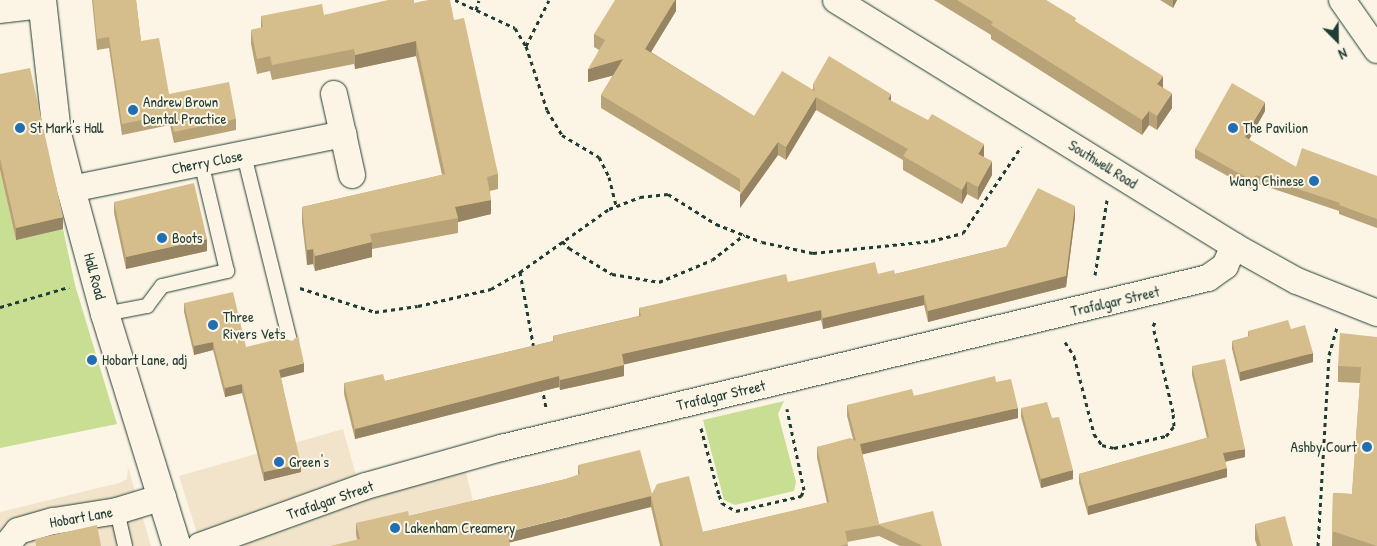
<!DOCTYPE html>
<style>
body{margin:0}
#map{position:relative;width:1377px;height:546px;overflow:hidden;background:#fcf5e5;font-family:"Patrick Hand",sans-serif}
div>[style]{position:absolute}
.built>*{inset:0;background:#f1e4ca}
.green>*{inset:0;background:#c7de93}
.path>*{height:3px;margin-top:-1.5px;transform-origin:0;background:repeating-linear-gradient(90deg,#1f3d34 0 4px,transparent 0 8px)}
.roads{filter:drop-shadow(0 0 1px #1f3d34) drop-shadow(0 0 1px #1f3d34)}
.service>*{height:14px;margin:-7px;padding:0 7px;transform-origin:7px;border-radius:7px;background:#fcf5e5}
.minor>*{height:26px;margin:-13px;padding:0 13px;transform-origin:13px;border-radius:13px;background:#fcf5e5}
.tertiary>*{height:28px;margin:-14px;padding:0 14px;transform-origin:14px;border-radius:14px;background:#fcf5e5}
.wall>*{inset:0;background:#b8a378}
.shaded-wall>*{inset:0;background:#968462}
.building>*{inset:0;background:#d6bd8c}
.dots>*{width:14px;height:14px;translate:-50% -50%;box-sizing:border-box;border:2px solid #fcf5e5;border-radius:50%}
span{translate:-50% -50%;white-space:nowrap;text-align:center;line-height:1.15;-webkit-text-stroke:4px #fcf5e5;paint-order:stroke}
.poi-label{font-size:15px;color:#1f3d34}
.left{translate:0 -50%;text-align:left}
.right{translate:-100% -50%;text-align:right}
.street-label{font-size:15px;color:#1f3d34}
.north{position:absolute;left:1312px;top:15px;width:50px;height:50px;-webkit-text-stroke:4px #fcf5e5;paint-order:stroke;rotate:157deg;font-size:14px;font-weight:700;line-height:20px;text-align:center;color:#1f3d34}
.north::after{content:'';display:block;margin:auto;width:18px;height:22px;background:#1f3d34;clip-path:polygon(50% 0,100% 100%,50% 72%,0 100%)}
</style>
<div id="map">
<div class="built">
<div style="clip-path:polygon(343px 429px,356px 475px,460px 448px,484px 546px,201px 546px,179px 476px)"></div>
<div style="clip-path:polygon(128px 467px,151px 546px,0 546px,0 512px,119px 483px,127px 479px)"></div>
</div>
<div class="green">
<div style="clip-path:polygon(0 170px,16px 240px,63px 229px,75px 285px,117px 424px,0 448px)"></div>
<div style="clip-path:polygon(784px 401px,778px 414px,796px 482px,794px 491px,735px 505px,724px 500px,703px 420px)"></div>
</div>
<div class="path">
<div style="left:455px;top:0;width:66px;rotate:25deg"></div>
<div style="left:515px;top:28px;width:21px;rotate:59deg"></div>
<div style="left:526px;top:46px;width:67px;rotate:71.8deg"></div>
<div style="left:547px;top:110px;width:29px;rotate:59deg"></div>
<div style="left:562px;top:135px;width:43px;rotate:30.7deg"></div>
<div style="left:599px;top:157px;width:22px;rotate:63deg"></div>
<div style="left:609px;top:177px;width:30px;rotate:76deg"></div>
<div style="left:476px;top:10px;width:10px;rotate:-73deg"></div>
<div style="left:526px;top:46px;width:51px;rotate:-63.4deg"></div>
<div style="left:562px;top:241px;width:10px;rotate:45deg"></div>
<div style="left:569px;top:248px;width:50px;rotate:31.2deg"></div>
<div style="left:612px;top:274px;width:48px;rotate:9.7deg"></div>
<div style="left:659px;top:282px;width:57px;rotate:-22.5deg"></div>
<div style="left:712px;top:260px;width:41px;rotate:-38deg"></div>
<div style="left:520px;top:272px;width:109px;rotate:-35.3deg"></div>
<div style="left:609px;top:209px;width:33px;rotate:-21deg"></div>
<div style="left:640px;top:197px;width:28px;rotate:-6deg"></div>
<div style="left:668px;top:194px;width:57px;rotate:32deg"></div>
<div style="left:716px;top:224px;width:49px;rotate:21.4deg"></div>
<div style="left:762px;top:242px;width:52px;rotate:12.2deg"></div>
<div style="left:813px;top:253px;width:119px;rotate:-5.8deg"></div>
<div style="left:931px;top:241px;width:33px;rotate:-14deg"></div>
<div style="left:963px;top:233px;width:104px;rotate:-56deg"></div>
<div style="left:1095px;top:275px;width:76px;rotate:-80.9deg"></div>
<div style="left:300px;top:288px;width:79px;rotate:17.7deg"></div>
<div style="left:375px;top:312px;width:43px;rotate:-7.9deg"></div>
<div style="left:418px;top:306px;width:75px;rotate:-13.1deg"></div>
<div style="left:491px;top:289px;width:34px;rotate:-30deg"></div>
<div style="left:520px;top:272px;width:78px;rotate:79.7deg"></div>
<div style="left:0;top:307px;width:72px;rotate:-16.2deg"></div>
<div style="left:1065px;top:342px;width:17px;rotate:57deg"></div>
<div style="left:1074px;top:356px;width:81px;rotate:75.6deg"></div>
<div style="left:1094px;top:434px;width:14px;rotate:54deg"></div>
<div style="left:1102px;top:445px;width:12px;rotate:14deg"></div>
<div style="left:1114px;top:448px;width:53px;rotate:-13deg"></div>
<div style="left:1166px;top:436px;width:13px;rotate:-51deg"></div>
<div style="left:1174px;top:426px;width:14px;rotate:-94deg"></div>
<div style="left:1173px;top:412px;width:88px;rotate:-103.1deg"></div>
<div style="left:1153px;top:326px;width:7px;rotate:-63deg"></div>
<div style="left:542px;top:387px;width:21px;rotate:79deg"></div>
<div style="left:701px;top:428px;width:69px;rotate:75deg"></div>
<div style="left:719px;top:495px;width:9px;rotate:69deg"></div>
<div style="left:722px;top:503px;width:16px;rotate:30deg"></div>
<div style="left:736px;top:511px;width:67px;rotate:-13deg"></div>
<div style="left:801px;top:496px;width:7px;rotate:-63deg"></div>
<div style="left:804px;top:490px;width:83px;rotate:-101.9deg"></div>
<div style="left:1318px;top:546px;width:191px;rotate:-86.7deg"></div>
<div style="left:1329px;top:355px;width:29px;rotate:-74deg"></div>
</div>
<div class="roads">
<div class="service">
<div style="left:244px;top:155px;width:192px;rotate:76.1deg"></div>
<div style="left:105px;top:314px;width:43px;rotate:-10.8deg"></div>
<div style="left:147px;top:306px;width:25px;rotate:-53deg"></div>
<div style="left:162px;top:286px;width:67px;rotate:-13deg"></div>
<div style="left:227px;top:271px;width:112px;rotate:-103.4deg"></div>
<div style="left:117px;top:511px;width:36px;rotate:77deg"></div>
</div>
<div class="minor">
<div style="left:836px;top:0;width:468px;rotate:31.7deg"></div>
<div style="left:1234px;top:246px;width:72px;rotate:29.1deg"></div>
<div style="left:1297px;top:281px;width:86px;rotate:21.8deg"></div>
<div style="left:1342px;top:0;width:61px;rotate:55deg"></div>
<div style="left:0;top:10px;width:42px;rotate:-6.8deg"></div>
<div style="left:334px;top:94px;width:41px;rotate:77.3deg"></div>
<div style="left:71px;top:189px;width:278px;rotate:-11.4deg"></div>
<div style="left:343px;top:134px;width:42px;rotate:77.6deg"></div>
<div style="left:6px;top:546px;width:19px;rotate:-51deg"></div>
<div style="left:18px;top:531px;width:37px;rotate:-16deg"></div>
<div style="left:54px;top:521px;width:64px;rotate:-9deg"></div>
<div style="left:117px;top:511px;width:48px;rotate:-16.9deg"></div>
<div style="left:200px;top:546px;width:177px;rotate:-19.9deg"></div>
<div style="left:366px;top:486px;width:140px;rotate:-15.7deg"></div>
<div style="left:501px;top:448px;width:727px;rotate:-13.52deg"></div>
<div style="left:1208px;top:278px;width:21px;rotate:-35deg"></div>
<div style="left:1225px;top:266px;width:22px;rotate:-66deg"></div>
</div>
<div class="tertiary">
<div style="left:42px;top:0;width:135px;rotate:83.6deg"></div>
<div style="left:57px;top:134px;width:57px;rotate:75.7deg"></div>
<div style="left:71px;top:189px;width:130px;rotate:74.8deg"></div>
<div style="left:105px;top:314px;width:243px;rotate:72.8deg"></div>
</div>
</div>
<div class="wall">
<div style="clip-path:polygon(92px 0,136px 0,141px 41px,169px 94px,236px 119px,236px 130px,174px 143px,170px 125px,122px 135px,109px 48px,97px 50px)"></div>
<div style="clip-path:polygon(676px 0,676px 11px,651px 52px,754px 116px,813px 89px,813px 84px,891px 101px,984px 157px,992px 175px,978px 200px,967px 194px,962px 204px,903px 170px,903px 160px,816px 110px,786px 160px,778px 155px,740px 208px,740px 192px,601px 108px,601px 95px,613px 75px,588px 82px,599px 50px,594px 47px,594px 34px)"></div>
<div style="clip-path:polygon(934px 0,1046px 0,1076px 22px,1163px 87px,1172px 108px,1157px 130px,1149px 125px,1142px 135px,991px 39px,991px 35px)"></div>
<div style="clip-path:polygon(1160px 0,1177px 0,1173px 8px)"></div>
<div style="clip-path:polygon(414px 3px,454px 20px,498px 174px,498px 189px,490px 191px,491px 214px,458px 222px,458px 233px,372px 249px,372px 257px,315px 271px,313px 264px,307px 265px,302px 222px,302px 207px,442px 175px,416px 56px,355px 69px,354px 64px,272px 80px,270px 71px,257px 74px,251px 44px,251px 30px,261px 28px,261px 16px,324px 15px)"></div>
<div style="clip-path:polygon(0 74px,63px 229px,16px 240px,0 170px)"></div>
<div style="clip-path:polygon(1265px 111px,1249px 140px,1296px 167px,1377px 176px,1377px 228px,1339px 214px,1339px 211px,1256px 183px,1253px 190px,1195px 158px,1195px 149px)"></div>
<div style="clip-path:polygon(114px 202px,207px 251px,126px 269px,114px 213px)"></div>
<div style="clip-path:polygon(1075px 217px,1066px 287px,928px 322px,924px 305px,823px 329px,821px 320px,624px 364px,624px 376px,560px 390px,559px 387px,355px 439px,344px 394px,344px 383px,385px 381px,553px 341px,553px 336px,639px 316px,639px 308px,788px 282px,878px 274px,895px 274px,1006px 247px)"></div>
<div style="clip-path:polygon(184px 303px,246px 347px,304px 372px,281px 378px,301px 472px,264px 481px,242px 393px,225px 397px,213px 350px,194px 355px,184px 312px)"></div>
<div style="clip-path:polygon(1291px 329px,1313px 362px,1240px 381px,1232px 349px,1232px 341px,1248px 337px,1248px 331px)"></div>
<div style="clip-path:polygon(1377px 337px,1377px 546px,1332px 546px,1333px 493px,1352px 494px,1360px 383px,1338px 382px,1338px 366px)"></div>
<div style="clip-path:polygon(1192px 366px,1245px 457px,1225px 462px,1227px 477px,1088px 515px,1079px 483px,1079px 474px,1207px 438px,1192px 375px)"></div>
<div style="clip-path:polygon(996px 382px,1018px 418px,862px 454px,879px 524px,942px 546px,900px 546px,879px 536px,847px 542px,848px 546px,660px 546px,651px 507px,357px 540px,356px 534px,356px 523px,409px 516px,566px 479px,578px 475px,578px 465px,652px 494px,703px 532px,827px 503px,817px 458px,817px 447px,853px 439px,847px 416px,847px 405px,914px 396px)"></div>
<div style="clip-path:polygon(1021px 408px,1052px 418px,1073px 479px,1041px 488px,1021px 417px)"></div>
<div style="clip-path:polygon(1255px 524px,1293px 546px,1257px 546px,1255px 540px)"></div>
</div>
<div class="shaded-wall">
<div style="clip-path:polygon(675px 0,676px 0,676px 11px,645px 62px,645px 49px)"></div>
<div style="clip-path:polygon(1173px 0,1177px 0,1173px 8px)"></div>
<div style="clip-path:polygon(416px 41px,416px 56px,355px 69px,355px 55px)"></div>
<div style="clip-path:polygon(623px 59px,623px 73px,588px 82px,588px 69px)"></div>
<div style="clip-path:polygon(1163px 76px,1163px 90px,1157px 84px)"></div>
<div style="clip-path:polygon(1172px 93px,1172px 108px,1157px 130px,1157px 116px)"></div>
<div style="clip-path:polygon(891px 94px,891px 107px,888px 99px)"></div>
<div style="clip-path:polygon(816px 97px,816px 110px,786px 160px,786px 147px)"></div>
<div style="clip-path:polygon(1265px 102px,1265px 111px,1245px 146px,1245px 137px)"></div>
<div style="clip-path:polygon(1149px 111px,1149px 125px,1142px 135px,1142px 120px)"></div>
<div style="clip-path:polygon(778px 142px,778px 155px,740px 208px,740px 195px)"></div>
<div style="clip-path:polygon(984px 144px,984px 158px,978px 154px)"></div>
<div style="clip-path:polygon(992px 161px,992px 175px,978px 200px,978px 187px)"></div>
<div style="clip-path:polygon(1256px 175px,1256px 183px,1253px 190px,1253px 181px)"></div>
<div style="clip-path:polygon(967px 181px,967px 194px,962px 204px,962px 190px)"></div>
<div style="clip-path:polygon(491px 200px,491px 214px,458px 222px,458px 218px,455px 207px)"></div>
<div style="clip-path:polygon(1075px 206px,1075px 217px,1066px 287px,928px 322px,928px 311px)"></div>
<div style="clip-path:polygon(63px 217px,63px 229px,16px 240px,16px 228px)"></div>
<div style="clip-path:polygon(207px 239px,207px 251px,126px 269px,126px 257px)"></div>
<div style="clip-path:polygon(372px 242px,372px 257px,315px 271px,315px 256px)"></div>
<div style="clip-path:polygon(313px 249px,313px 264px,307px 265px,307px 250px)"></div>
<div style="clip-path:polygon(924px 295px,924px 305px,823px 329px,823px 318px)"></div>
<div style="clip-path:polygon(821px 310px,821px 320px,622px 365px,622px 354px)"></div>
<div style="clip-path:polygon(213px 342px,213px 350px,194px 355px,194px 346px)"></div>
<div style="clip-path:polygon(1313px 353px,1313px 362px,1240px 381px,1240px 372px)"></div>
<div style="clip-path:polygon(304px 363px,304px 372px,279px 378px,279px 370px)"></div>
<div style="clip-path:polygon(624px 365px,624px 376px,560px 390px,560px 380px)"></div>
<div style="clip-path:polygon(559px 376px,559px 387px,355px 439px,355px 429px)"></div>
<div style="clip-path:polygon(242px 384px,242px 393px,225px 397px,225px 388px)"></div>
<div style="clip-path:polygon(1018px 408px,1018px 418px,860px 455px,860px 444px)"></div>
<div style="clip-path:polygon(1245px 449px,1245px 457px,1223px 462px,1223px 453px)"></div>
<div style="clip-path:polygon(301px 464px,301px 472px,264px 481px,264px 472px)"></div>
<div style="clip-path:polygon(1227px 468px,1227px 477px,1088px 515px,1088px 506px)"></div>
<div style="clip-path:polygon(1073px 470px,1073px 479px,1041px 488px,1041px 479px)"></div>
<div style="clip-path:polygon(651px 496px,651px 507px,508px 543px,508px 532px)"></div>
</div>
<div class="building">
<div style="clip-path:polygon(93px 0,136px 0,141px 41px,159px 38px,169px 94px,229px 82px,236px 119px,174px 132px,170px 114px,122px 124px,109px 37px,97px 39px)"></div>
<div style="clip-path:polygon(388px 0,414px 0,414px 3px,428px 0,450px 0,454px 20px,464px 18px,498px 174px,487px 177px,491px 200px,455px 207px,458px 218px,370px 234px,372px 242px,315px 256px,313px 249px,307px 250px,302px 207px,445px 174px,416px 41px,355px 55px,354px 49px,272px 65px,270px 56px,257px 59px,251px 30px,263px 27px,261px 16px,322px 4px,324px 15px)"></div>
<div style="clip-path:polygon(615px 0,675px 0,645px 49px,754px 116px,782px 71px,815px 91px,813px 84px,829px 56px,891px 94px,888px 99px,928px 120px,932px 114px,984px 144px,978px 154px,992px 161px,978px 187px,967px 181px,962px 190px,903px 156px,908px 149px,816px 97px,786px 147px,778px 142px,740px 195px,740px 179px,601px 95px,623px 59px,588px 69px,605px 40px,594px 34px)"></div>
<div style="clip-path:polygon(957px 0,1046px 0,1076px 18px,1075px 21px,1163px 76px,1157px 84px,1172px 93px,1157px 116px,1149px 111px,1142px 120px,991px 25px,993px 22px)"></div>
<div style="clip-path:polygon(30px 68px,63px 217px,16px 228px,0 158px,0 74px)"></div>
<div style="clip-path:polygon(1232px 83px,1265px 102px,1245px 137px,1296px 167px,1302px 148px,1377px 176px,1377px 219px,1339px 205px,1340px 203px,1256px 175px,1253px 181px,1195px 149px)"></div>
<div style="clip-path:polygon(194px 183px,207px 239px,126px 257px,114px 202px)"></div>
<div style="clip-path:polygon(1038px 188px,1075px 206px,1066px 276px,928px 311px,924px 295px,823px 318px,821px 310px,622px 354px,624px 365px,560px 380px,559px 376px,355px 429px,344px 383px,383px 374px,385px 381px,554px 341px,553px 336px,641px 316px,639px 308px,786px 274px,788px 282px,875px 262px,878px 274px,894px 270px,895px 274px,1006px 247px)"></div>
<div style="clip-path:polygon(233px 292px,246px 347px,283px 338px,292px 341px,298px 336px,304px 363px,279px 370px,301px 464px,264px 472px,242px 384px,225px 388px,213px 342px,194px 346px,184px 303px)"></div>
<div style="clip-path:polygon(1288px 320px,1291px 329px,1305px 325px,1313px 353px,1240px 372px,1232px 341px,1249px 336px,1248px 331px)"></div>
<div style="clip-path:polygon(1340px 333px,1377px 337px,1377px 546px,1332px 531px,1333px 493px,1352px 494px,1361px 367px,1338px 366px)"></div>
<div style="clip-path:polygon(1225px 359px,1245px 449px,1223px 453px,1227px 468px,1088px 506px,1079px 474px,1209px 437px,1192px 366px)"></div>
<div style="clip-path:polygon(995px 376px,996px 382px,1011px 379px,1018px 408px,860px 444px,879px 524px,933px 511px,942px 546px,923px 546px,879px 525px,845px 531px,848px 544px,840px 546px,663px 546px,651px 496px,508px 532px,510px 546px,330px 546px,360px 539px,356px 523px,408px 511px,409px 516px,566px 479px,580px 474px,578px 465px,640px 450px,652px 494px,657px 484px,689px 476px,703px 532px,829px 502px,817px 447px,850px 438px,856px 441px,847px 405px,912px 389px,914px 396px)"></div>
<div style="clip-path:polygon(1047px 402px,1052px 418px,1059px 417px,1073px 470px,1041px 479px,1021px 408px)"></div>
<div style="clip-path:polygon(1285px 516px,1293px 546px,1261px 546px,1255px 524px)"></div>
<div style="clip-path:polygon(97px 525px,101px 546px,36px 546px,35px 539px)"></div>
</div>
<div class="dots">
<div style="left:133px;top:110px;background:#1f6fb2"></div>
<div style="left:20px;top:128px;background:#1f6fb2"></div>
<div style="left:1233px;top:128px;background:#1f6fb2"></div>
<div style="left:1314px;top:181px;background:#1f6fb2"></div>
<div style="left:162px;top:238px;background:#1f6fb2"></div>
<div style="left:213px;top:325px;background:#1f6fb2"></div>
<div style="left:92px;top:360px;background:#1f6fb2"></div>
<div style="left:1367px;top:447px;background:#1f6fb2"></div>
<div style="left:279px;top:462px;background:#1f6fb2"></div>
<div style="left:395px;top:528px;background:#1f6fb2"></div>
</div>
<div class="poi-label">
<span class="left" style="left:143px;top:110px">Andrew Brown<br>Dental Practice</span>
<span class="left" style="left:30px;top:128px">St Mark's Hall</span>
<span class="left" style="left:1243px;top:128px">The Pavilion</span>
<span class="right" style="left:1304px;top:181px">Wang Chinese</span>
<span class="left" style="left:172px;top:238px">Boots</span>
<span class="left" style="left:223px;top:325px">Three<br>Rivers Vets</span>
<span class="left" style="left:102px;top:360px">Hobart Lane, adj</span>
<span class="right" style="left:1357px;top:447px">Ashby Court</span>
<span class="left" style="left:289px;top:462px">Green's</span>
<span class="left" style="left:405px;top:528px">Lakenham Creamery</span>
</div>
<div class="street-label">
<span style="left:207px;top:162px;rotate:-11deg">Cherry Close</span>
<span style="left:1103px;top:164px;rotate:32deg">Southwell Road</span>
<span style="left:95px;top:276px;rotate:75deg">Hall Road</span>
<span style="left:1115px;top:301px;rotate:-13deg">Trafalgar Street</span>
<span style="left:721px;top:395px;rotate:-13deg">Trafalgar Street</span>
<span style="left:330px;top:500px;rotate:-19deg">Trafalgar Street</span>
<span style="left:81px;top:517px;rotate:-10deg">Hobart Lane</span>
</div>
<div class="north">N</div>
</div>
